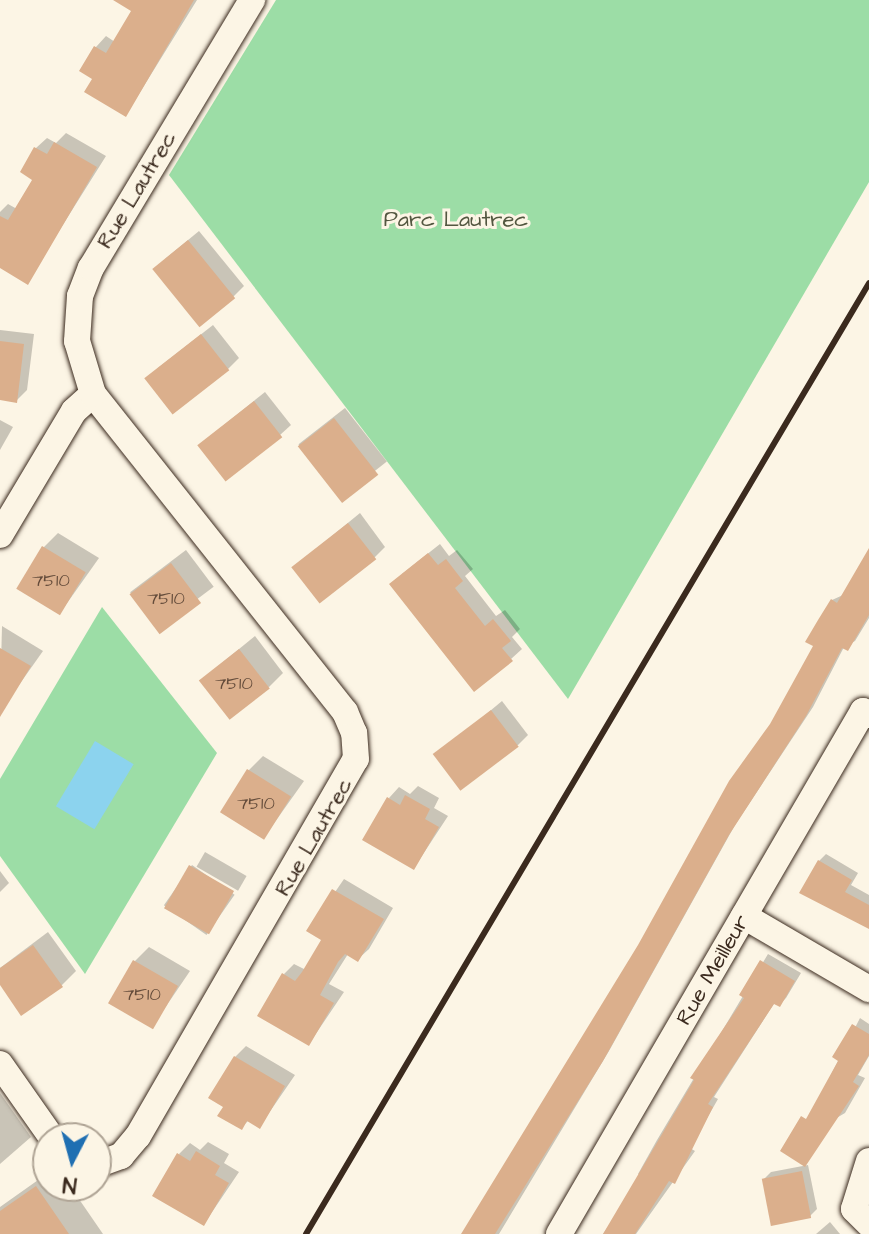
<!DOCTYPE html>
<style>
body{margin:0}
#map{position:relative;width:869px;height:1234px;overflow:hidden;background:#fcf5e5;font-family:"Architects Daughter",sans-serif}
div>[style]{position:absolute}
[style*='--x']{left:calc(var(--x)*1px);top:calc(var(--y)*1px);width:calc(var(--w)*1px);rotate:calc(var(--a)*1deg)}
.green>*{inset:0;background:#9cdda6}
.water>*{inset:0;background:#8cd3ee;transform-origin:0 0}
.shadow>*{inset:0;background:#0003;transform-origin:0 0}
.building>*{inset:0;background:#dbaf8c;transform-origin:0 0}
.roads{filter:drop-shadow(0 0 2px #3b2a1e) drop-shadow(0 0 2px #3b2a1e)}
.minor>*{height:26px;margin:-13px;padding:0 13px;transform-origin:13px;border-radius:13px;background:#fcf5e5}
.rail>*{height:6px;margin:-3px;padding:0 3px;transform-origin:3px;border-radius:3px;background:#3b2a1e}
span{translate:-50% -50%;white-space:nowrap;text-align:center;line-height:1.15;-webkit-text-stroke:6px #fcf5e5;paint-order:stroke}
.number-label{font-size:18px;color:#634b3a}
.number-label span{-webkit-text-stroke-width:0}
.street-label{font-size:22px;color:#3b2a1e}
.park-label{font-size:22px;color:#535740}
.north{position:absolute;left:32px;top:1122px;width:80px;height:80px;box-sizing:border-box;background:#fcf5e5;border:2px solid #afa495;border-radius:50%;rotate:186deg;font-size:22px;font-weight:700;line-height:32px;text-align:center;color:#3b2a1e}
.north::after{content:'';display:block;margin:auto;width:28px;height:36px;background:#1f6fb2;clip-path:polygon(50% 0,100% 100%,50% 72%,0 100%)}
</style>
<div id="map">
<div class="green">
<i style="clip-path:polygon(276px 0,869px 0,869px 182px,568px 699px,169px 175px)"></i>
<i style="clip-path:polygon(102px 607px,217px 753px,85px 974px,0 856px,0 779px)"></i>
</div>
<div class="water">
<i style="left:95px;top:741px;width:45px;height:76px;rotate:31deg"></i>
</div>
<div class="shadow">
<i style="clip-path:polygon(123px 0,197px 0,126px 115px,95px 78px,96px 47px,106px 36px,115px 42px,134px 10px)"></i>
<i style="clip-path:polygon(66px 133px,106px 156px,27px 282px,0 266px,0 212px,8px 204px,17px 209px,35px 179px,36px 148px,47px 138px,56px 143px)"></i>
<i style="clip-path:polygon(199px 231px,244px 286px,233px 297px,165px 259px)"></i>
<i style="clip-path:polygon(213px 325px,239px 358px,228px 369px,158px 368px)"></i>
<i style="clip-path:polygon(0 330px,34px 334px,27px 390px,17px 400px,0 398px)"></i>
<i style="clip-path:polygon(265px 392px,291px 425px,280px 435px,199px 445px)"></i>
<i style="left:345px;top:408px;width:68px;height:59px;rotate:52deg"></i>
<i style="clip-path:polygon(0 420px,13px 427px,0 450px)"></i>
<i style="clip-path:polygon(360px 513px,385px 547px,375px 557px,294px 567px)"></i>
<i style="clip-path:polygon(58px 533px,99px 558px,60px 613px,43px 548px)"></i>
<i style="clip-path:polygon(440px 544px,449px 556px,457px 550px,473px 569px,465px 576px,496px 616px,505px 610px,520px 629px,512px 637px,522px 649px,511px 659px,402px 574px)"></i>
<i style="left:186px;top:550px;width:46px;height:70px;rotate:53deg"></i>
<i style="clip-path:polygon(869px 551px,869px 618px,855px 641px,844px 647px,813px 707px,735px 825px,609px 1051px,499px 1234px,465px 1234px,771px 725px,816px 646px,832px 600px,843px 595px)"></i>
<i style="clip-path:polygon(2px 626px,43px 651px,4px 706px,0 704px)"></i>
<i style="clip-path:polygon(255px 636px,283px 673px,269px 687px,201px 680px)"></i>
<i style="clip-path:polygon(502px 701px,528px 735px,518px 745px,437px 755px)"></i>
<i style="clip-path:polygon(263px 756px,304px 781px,265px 836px,248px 771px)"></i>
<i style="clip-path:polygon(418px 786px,439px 798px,434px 808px,448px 816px,414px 868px,389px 798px,399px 787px,410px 794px)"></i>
<i style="left:205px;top:852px;width:48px;height:17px;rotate:30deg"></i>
<i style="clip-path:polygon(826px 854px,858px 873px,851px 885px,869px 895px,869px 927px,819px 861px)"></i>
<i style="left:192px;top:865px;width:52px;height:49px;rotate:35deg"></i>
<i style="clip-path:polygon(0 871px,9px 883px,0 892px)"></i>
<i style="clip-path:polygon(344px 879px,393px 908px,369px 949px,358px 959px,348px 954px,329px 984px,344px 992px,309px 1044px,284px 974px,294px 964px,306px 970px,324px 939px,309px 930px)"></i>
<i style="clip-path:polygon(48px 932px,76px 971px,61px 986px,0 981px,0 968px)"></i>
<i style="clip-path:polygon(149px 947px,190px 971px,152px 1027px,135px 961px)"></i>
<i style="clip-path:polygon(768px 954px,801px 973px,786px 998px,779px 1005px,775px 1002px,714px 1097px,718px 1099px,690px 1148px,695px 1151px,636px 1234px,603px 1234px,642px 1176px,638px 1174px,657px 1140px)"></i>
<i style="clip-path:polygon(860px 1018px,869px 1024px,869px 1056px,858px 1075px,865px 1078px,845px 1113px,782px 1150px,812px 1112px)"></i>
<i style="clip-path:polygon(246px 1046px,295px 1075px,260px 1126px,249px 1120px,241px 1128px,235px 1057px)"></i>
<i style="clip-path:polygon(0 1093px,31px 1137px,0 1164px)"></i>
<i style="clip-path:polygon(208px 1142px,229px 1154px,224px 1163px,239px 1172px,204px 1224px,179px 1154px,190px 1143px,200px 1150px)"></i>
<i style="clip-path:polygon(808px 1165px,817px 1209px,810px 1216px,764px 1179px,771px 1172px)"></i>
<i style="clip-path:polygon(48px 1173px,48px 1186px,70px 1186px,103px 1234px,0 1234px,0 1207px)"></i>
<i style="clip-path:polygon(830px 1222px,840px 1234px,816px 1234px)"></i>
</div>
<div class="building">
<i style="clip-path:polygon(113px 0,194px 0,126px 117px,84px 92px,92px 79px,79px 71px,94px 46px,106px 53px,131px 11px)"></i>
<i style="clip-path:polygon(54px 142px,97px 167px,28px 285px,0 268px,0 216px,8px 220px,32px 180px,20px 172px,34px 147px,47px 154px)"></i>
<i style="left:188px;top:240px;width:75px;height:46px;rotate:51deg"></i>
<i style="left:201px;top:334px;width:46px;height:72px;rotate:52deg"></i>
<i style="clip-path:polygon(0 341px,24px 344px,17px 403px,0 400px)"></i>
<i style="left:254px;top:401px;width:46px;height:72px;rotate:52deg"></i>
<i style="left:334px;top:418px;width:72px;height:46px;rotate:52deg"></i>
<i style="left:348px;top:523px;width:46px;height:72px;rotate:52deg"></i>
<i style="left:42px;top:546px;width:51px;height:50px;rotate:31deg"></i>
<i style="clip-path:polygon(869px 548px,869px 615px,848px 651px,842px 648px,806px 716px,729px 835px,603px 1061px,495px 1234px,461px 1234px,638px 945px,729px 781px,770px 724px,813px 646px,805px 642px,818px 620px,831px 599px,837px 603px)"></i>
<i style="clip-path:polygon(428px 553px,438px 565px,446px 559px,463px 581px,455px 588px,485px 626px,493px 619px,511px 641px,502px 648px,513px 661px,474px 692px,389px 584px)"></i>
<i style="left:171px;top:563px;width:50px;height:52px;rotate:53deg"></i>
<i style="clip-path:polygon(0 648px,31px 666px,0 717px)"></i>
<i style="left:239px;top:649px;width:50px;height:51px;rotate:52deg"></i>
<i style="left:491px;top:710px;width:46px;height:73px;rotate:53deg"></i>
<i style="left:247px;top:769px;width:52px;height:51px;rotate:32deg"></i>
<i style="clip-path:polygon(405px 795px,430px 809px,425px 819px,439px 827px,414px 870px,362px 840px,387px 797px,400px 805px)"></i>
<i style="clip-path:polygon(818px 860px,852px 880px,845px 892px,869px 905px,869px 929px,799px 893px)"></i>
<i style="left:189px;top:865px;width:52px;height:50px;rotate:30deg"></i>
<i style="clip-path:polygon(332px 889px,384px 919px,358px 962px,345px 954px,338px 962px,320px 995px,334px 1003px,309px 1046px,257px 1016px,282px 973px,295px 981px,302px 972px,321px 940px,306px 931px)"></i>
<i style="clip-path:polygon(33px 945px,63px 987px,21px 1016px,0 985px,0 968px)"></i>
<i style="left:133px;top:960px;width:52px;height:50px;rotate:30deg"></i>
<i style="clip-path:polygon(760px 960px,795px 981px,780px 1007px,774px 1004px,708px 1104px,713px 1107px,675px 1184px,669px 1181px,635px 1234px,603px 1234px,694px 1080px,690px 1078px,744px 998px,739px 995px)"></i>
<i style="clip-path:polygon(852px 1024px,869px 1034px,869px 1055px,853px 1082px,859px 1086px,805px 1167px,780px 1151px,801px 1116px,806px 1119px,838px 1061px,832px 1057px)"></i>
<i style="clip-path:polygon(234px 1056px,285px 1086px,260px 1129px,247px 1121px,242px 1130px,217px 1116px,223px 1107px,208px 1098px)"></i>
<i style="clip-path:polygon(196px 1151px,220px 1166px,215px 1175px,229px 1183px,204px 1226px,152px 1196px,177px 1153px,190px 1161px)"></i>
<i style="left:802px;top:1171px;width:48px;height:41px;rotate:79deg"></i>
<i style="clip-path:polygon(36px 1186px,69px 1234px,0 1234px,0 1211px)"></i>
</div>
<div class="roads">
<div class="minor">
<i style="--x:0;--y:535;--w:144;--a:-59.2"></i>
<i style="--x:74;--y:411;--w:25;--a:-42"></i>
<i style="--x:744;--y:916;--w:145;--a:30.3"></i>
<i style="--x:0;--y:1064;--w:90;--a:54.9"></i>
<i style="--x:869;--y:1161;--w:50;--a:107.4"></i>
<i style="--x:854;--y:1209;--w:21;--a:45"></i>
<i style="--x:96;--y:1165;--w:27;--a:-20"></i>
<i style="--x:121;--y:1156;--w:26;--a:-50"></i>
<i style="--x:138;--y:1136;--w:435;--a:-60"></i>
<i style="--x:356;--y:759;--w:26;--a:-94"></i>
<i style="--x:354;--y:733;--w:23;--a:-113"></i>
<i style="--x:345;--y:712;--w:406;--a:-128.4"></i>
<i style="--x:93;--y:394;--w:55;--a:-106.8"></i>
<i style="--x:77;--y:341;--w:45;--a:-86.2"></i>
<i style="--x:80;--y:296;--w:30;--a:-69"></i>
<i style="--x:91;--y:268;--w:313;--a:-59"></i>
<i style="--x:559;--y:1234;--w:605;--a:-59.83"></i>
<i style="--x:863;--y:711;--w:7;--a:34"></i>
</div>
</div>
<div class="rail">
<i style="--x:306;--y:1234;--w:1105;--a:-59.37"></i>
</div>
<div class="number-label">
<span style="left:51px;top:581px">7510</span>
<span style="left:166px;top:599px">7510</span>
<span style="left:234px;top:684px">7510</span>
<span style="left:256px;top:804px">7510</span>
<span style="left:142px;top:995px">7510</span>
</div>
<div class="street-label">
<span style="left:137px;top:190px;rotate:-59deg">Rue Lautrec</span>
<span style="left:314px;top:837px;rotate:-60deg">Rue Lautrec</span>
<span style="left:713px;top:970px;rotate:-60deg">Rue Meilleur</span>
</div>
<div class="park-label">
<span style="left:456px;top:220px">Parc Lautrec</span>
</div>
<div class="north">N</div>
</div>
